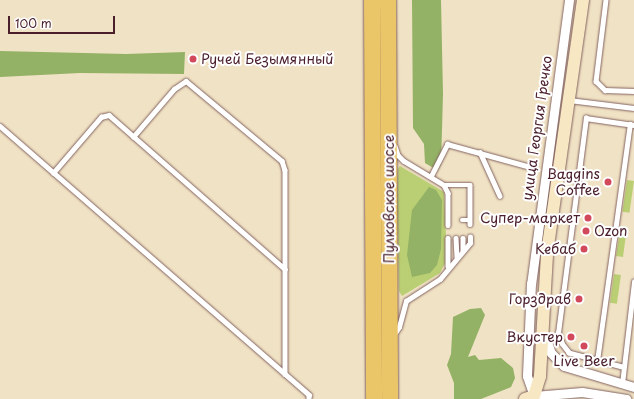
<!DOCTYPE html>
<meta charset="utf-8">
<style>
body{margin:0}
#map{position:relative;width:634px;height:399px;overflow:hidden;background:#f0e2c4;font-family:"Playpen Sans",sans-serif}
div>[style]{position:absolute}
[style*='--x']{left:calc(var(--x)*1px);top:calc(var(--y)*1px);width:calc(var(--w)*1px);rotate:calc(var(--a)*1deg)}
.green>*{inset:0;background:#bacf73;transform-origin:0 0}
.forest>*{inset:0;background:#93b265}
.roads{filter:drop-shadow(0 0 1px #846361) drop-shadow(0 0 1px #846361)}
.lane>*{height:4.5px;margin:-2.25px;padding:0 2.25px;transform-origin:2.25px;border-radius:2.25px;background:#fff}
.street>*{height:9px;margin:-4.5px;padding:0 4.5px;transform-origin:4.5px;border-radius:4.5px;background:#fff}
.secondary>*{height:12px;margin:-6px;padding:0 6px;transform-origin:6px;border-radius:6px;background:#f7e8c3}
.highway>*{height:16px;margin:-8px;padding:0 8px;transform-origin:8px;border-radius:8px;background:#eac669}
.dots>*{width:11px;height:11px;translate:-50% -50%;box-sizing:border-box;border:2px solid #fff;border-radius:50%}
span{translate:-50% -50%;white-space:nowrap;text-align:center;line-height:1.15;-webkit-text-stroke:4px #fff;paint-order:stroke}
.poi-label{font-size:14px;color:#4a1f2b}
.left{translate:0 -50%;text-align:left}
.right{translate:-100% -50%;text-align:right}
.street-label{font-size:14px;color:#4a1f2b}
.scale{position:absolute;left:8px;top:16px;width:107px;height:18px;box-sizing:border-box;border:2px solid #4a1f2b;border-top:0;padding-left:5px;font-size:12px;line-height:14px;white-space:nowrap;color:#4a1f2b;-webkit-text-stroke:3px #fff;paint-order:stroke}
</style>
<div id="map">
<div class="green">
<i style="clip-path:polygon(400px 166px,444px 192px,447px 259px,440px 273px,402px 296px,399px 291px,397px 207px,398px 169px)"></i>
<i style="left:627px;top:180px;width:7px;height:32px;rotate:8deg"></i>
<i style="clip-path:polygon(621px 226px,627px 227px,623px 257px,616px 256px)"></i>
<i style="left:614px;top:274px;width:7px;height:29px;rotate:8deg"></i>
</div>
<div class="forest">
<i style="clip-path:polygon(412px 0,441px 0,443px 94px,441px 165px,437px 170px,425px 163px,424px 144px,413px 128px)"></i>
<i style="clip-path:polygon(0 51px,126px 54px,185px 52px,184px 74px,80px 73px,0 77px)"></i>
<i style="clip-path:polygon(429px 187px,436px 190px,442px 200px,441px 249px,437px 265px,430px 273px,412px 277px,407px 255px,412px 210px)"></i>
<i style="clip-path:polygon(481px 308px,485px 315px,468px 357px,475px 355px,479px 360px,501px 358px,513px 368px,515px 378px,511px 387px,481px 399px,454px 399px,454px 383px,447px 365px,451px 354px,453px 317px,470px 309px)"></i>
</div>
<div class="roads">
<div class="lane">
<i style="--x:606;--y:0;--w:82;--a:97"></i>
<i style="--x:596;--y:81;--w:13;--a:45"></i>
<i style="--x:605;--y:90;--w:29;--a:2"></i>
<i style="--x:569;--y:100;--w:65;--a:7"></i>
<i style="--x:0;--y:126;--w:410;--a:41"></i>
<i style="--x:309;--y:395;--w:4;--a:90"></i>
<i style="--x:133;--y:137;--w:63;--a:-49.5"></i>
<i style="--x:174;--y:89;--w:14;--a:-34"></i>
<i style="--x:186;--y:81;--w:125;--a:39.8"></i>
<i style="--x:282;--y:161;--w:9;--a:72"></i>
<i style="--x:285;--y:170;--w:204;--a:90"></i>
<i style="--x:395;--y:146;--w:9;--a:72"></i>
<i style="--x:398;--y:155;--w:8;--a:45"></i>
<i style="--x:404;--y:161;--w:47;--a:31"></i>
<i style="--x:444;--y:185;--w:9;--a:63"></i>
<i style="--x:448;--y:193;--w:32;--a:90"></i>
<i style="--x:480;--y:152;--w:48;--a:65.6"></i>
<i style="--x:53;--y:173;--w:74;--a:-49.4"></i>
<i style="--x:101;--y:117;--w:8;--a:-14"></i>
<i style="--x:109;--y:115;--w:234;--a:41.2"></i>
<i style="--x:431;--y:176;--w:36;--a:-63"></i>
<i style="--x:447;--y:144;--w:90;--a:15.4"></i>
<i style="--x:444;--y:185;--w:26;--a:0"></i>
<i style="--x:470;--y:185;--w:39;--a:90"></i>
<i style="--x:462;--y:220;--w:8;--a:0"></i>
<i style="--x:448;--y:238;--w:28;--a:90"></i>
<i style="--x:456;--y:238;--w:19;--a:87"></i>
<i style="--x:463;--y:238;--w:12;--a:90"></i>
<i style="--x:395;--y:333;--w:7;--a:-56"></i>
<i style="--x:399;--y:327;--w:27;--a:-75"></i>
<i style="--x:406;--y:301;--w:40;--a:-32.9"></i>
<i style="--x:440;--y:279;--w:47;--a:-50.2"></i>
<i style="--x:470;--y:243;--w:6;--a:-90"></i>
<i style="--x:597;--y:361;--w:239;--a:-82.1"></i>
<i style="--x:622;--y:367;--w:55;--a:-165.2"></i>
<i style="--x:569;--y:353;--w:11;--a:-128"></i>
<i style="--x:562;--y:344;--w:12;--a:-110"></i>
<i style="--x:558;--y:333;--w:217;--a:-82.6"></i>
<i style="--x:586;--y:118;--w:49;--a:8.3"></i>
<i style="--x:622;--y:384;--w:103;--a:-83.3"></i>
</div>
<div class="street">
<i style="--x:569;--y:0;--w:286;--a:97.6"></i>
<i style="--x:531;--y:283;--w:93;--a:92.5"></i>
<i style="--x:527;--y:376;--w:21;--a:71"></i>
<i style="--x:534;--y:396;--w:48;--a:-4.8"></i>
<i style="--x:582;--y:392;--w:45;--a:9"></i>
<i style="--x:544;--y:334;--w:20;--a:70"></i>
<i style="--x:551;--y:353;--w:18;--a:45"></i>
<i style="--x:564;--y:366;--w:73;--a:16.7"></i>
</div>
<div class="secondary">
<i style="--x:525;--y:399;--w:9;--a:-18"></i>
<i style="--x:534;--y:396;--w:21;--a:-73"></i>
<i style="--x:540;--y:376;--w:123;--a:-86.7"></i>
<i style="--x:547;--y:253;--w:256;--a:-81.9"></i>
</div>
<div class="highway">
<i style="--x:372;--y:0;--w:399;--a:89.7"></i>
<i style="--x:388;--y:0;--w:399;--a:89.7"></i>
</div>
</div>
<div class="dots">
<i style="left:193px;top:59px;background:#d1495b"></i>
<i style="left:608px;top:182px;background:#d1495b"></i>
<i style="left:588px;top:218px;background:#d1495b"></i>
<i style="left:586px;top:231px;background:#d1495b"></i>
<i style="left:584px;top:249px;background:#d1495b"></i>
<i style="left:579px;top:299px;background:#d1495b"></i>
<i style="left:571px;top:337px;background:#d1495b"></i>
<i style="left:584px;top:346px;background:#d1495b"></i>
</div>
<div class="poi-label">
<span class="left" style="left:201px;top:59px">Ручей Безымянный</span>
<span class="right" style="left:600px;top:182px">Baggins<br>Coffee</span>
<span class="right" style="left:580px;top:218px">Супер-маркет</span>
<span class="left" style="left:594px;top:231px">Ozon</span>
<span class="right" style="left:576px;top:249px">Кебаб</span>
<span class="right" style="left:571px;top:299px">Горздрав</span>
<span class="right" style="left:563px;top:337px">Вкустер</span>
<span style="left:584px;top:361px">Live Beer</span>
</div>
<div class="street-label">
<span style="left:537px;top:128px;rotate:-82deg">улица Георгия Гречко</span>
<span style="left:389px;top:199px;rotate:-90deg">Пулковское шоссе</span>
</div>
<div class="scale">100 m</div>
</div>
